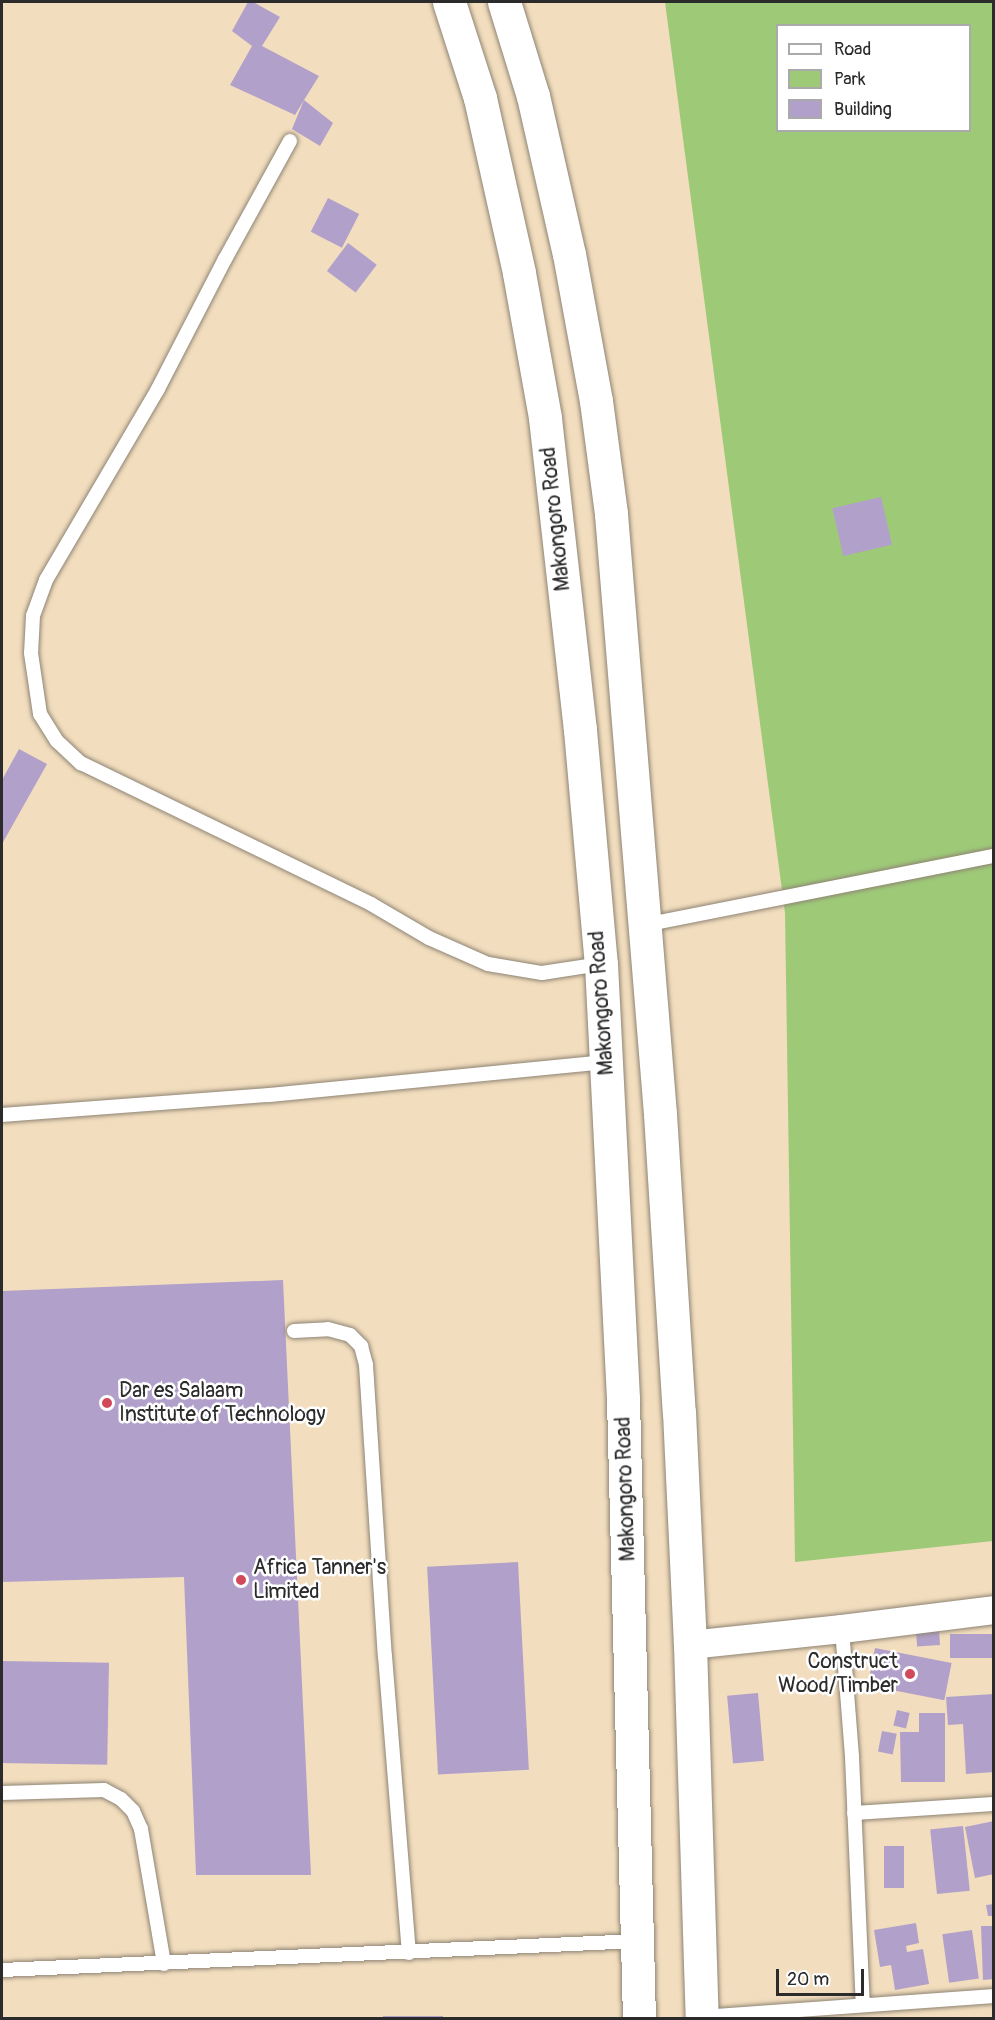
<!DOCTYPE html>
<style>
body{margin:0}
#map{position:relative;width:995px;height:2020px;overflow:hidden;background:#f2ddbe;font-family:Pangolin,sans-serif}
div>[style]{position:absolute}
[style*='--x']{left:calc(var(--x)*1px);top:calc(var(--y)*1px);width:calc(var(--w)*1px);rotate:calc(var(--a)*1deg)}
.green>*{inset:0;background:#9eca78}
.building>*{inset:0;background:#b1a0ca;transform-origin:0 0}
.roads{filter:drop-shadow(0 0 2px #8e8474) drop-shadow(0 0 2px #8e8474)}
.service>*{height:14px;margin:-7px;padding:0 7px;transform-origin:7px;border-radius:7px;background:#fff}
.minor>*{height:28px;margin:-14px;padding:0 14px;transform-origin:14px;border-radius:14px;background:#fff}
.primary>*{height:33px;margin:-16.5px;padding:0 16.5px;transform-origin:16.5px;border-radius:16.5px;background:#fff}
.dots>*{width:16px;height:16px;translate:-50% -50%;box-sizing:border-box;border:3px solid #fff;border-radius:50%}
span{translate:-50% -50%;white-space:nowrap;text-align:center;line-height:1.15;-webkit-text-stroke:5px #fff;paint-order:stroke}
.street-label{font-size:21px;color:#2b2b2b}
.poi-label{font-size:21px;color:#2b2b2b}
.left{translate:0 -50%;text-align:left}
.right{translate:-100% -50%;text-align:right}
.frame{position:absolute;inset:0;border:3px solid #2b2b2b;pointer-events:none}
.legend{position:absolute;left:776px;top:24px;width:195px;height:108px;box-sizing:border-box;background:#fff;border:2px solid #aaa;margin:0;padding:8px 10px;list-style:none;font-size:18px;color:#2b2b2b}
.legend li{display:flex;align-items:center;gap:12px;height:30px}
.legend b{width:30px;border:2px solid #aaa}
.scale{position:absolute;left:776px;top:1969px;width:88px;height:27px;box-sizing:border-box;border:3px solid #2b2b2b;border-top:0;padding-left:8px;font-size:18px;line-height:21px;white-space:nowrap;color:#2b2b2b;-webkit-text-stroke:4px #fff;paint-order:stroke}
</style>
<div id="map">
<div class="green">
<i style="clip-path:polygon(evenodd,665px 2px,993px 2px,993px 1541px,795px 1562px,785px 913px,665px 2px,778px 26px,970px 26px,970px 130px,778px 130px,778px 26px)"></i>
</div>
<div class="building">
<i style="clip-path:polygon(248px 2px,253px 2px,280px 17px,262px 46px,319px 76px,304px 100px,333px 123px,320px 146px,292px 129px,304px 100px,295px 115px,230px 85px,252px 46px,232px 31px)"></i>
<i style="left:328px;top:198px;width:35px;height:38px;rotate:27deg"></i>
<i style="left:348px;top:243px;width:36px;height:35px;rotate:37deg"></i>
<i style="left:881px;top:497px;width:49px;height:50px;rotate:77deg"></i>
<i style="clip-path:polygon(19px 749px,47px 764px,2px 844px,2px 780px)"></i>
<i style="clip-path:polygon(283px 1280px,311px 1875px,196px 1875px,184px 1577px,2px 1582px,2px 1291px)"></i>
<i style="left:518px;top:1562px;width:208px;height:91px;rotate:87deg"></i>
<i style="left:939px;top:1630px;width:15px;height:23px;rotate:86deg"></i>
<i style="left:994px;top:1634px;width:24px;height:44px;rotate:90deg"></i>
<i style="left:875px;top:1648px;width:78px;height:38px;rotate:11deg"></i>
<i style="left:2px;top:1661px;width:107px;height:102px;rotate:1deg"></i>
<i style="left:758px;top:1693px;width:68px;height:31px;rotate:85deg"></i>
<i style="clip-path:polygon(994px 1694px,994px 1772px,966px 1774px,963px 1724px,948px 1725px,946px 1697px)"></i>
<i style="left:897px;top:1710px;width:13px;height:16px;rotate:13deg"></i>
<i style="clip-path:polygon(919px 1713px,945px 1713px,945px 1782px,901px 1782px,900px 1732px,919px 1732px)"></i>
<i style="left:882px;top:1731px;width:15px;height:21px;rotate:11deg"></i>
<i style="clip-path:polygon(994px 1821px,994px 1874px,975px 1878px,965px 1827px)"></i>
<i style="left:963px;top:1826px;width:65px;height:33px;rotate:84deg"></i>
<i style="left:884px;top:1846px;width:20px;height:42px"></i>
<i style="clip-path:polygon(994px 1904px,994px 1916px,988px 1916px,986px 1905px)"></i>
<i style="clip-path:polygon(916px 1923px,919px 1943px,906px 1946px,907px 1952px,923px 1949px,929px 1984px,895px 1990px,891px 1965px,880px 1967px,874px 1930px)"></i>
<i style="clip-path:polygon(981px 1926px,994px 1926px,994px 1979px,983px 1980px)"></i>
<i style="left:972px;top:1930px;width:49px;height:30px;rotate:82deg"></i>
<i style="left:383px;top:2016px;width:60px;height:2px"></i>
</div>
<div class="roads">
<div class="service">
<i style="--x:290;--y:141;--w:135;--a:118.8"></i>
<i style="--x:225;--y:259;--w:146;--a:117.3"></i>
<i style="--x:158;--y:389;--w:221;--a:120.4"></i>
<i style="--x:46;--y:580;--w:38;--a:110"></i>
<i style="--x:33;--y:616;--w:37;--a:93"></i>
<i style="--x:31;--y:653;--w:62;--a:81.6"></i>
<i style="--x:40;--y:714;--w:32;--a:58"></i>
<i style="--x:57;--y:741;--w:33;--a:43"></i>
<i style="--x:81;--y:763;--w:322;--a:25.9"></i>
<i style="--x:371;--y:904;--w:67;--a:30.4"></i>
<i style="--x:429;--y:938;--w:64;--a:23.8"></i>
<i style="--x:488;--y:964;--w:55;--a:9.5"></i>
<i style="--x:542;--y:973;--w:60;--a:-8.7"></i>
<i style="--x:644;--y:925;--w:357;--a:-11.2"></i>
<i style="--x:2;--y:1115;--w:268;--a:-4.3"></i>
<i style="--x:269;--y:1095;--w:339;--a:-5.6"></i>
<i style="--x:294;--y:1331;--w:34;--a:-3"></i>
<i style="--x:328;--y:1329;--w:23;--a:15"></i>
<i style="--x:350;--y:1335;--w:16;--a:45"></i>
<i style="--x:361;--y:1346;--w:20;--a:75"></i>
<i style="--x:366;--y:1365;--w:292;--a:86.3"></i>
<i style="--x:385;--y:1656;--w:298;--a:85.4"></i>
<i style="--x:842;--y:1629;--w:128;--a:85.5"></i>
<i style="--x:852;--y:1757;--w:248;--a:87.5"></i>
<i style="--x:2;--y:1793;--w:102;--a:-1.7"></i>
<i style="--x:104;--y:1790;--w:19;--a:28"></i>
<i style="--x:121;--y:1799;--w:17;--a:45"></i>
<i style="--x:133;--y:1811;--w:20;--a:66"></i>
<i style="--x:141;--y:1829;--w:137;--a:80.3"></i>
<i style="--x:854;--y:1813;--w:140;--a:-3.7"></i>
<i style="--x:2;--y:1970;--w:636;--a:-2.61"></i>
<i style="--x:702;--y:2017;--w:293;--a:-4.1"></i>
</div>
<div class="minor">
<i style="--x:690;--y:1645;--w:153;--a:-6"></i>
<i style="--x:842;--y:1629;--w:153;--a:-7.1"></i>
</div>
<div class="primary">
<i style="--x:449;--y:2;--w:101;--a:72.1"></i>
<i style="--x:480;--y:98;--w:179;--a:77.4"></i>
<i style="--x:519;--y:273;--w:147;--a:79.8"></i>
<i style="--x:545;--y:418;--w:314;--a:83.6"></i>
<i style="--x:580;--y:730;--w:235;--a:84.9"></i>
<i style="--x:601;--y:964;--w:437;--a:87.1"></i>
<i style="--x:623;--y:1400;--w:618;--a:88.52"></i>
<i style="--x:504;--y:2;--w:98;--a:72.9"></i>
<i style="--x:533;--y:96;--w:162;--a:77.2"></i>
<i style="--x:569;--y:254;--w:149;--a:79.6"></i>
<i style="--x:596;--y:401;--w:114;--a:82.4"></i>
<i style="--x:611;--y:514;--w:602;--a:85.33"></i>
<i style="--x:660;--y:1114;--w:299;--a:86.4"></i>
<i style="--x:679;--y:1412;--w:233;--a:87.3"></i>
<i style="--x:690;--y:1645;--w:373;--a:88.2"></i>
</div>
</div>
<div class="dots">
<i style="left:107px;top:1403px;background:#d1495b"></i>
<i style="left:241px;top:1580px;background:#d1495b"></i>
<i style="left:910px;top:1674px;background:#d1495b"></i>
</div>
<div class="street-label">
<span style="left:556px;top:519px;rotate:-96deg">Makongoro Road</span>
<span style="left:602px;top:1003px;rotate:-94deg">Makongoro Road</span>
<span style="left:626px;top:1489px;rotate:-92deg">Makongoro Road</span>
</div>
<div class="poi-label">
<span class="left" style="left:119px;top:1403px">Dar es Salaam<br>Institute of Technology</span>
<span class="left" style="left:253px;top:1580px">Africa Tanner's<br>Limited</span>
<span class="right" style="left:898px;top:1674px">Construct<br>Wood/Timber</span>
</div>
<div class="frame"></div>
<ul class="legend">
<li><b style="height:8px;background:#fff"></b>Road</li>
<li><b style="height:16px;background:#9eca78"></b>Park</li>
<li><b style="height:16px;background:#b1a0ca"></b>Building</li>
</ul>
<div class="scale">20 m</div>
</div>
